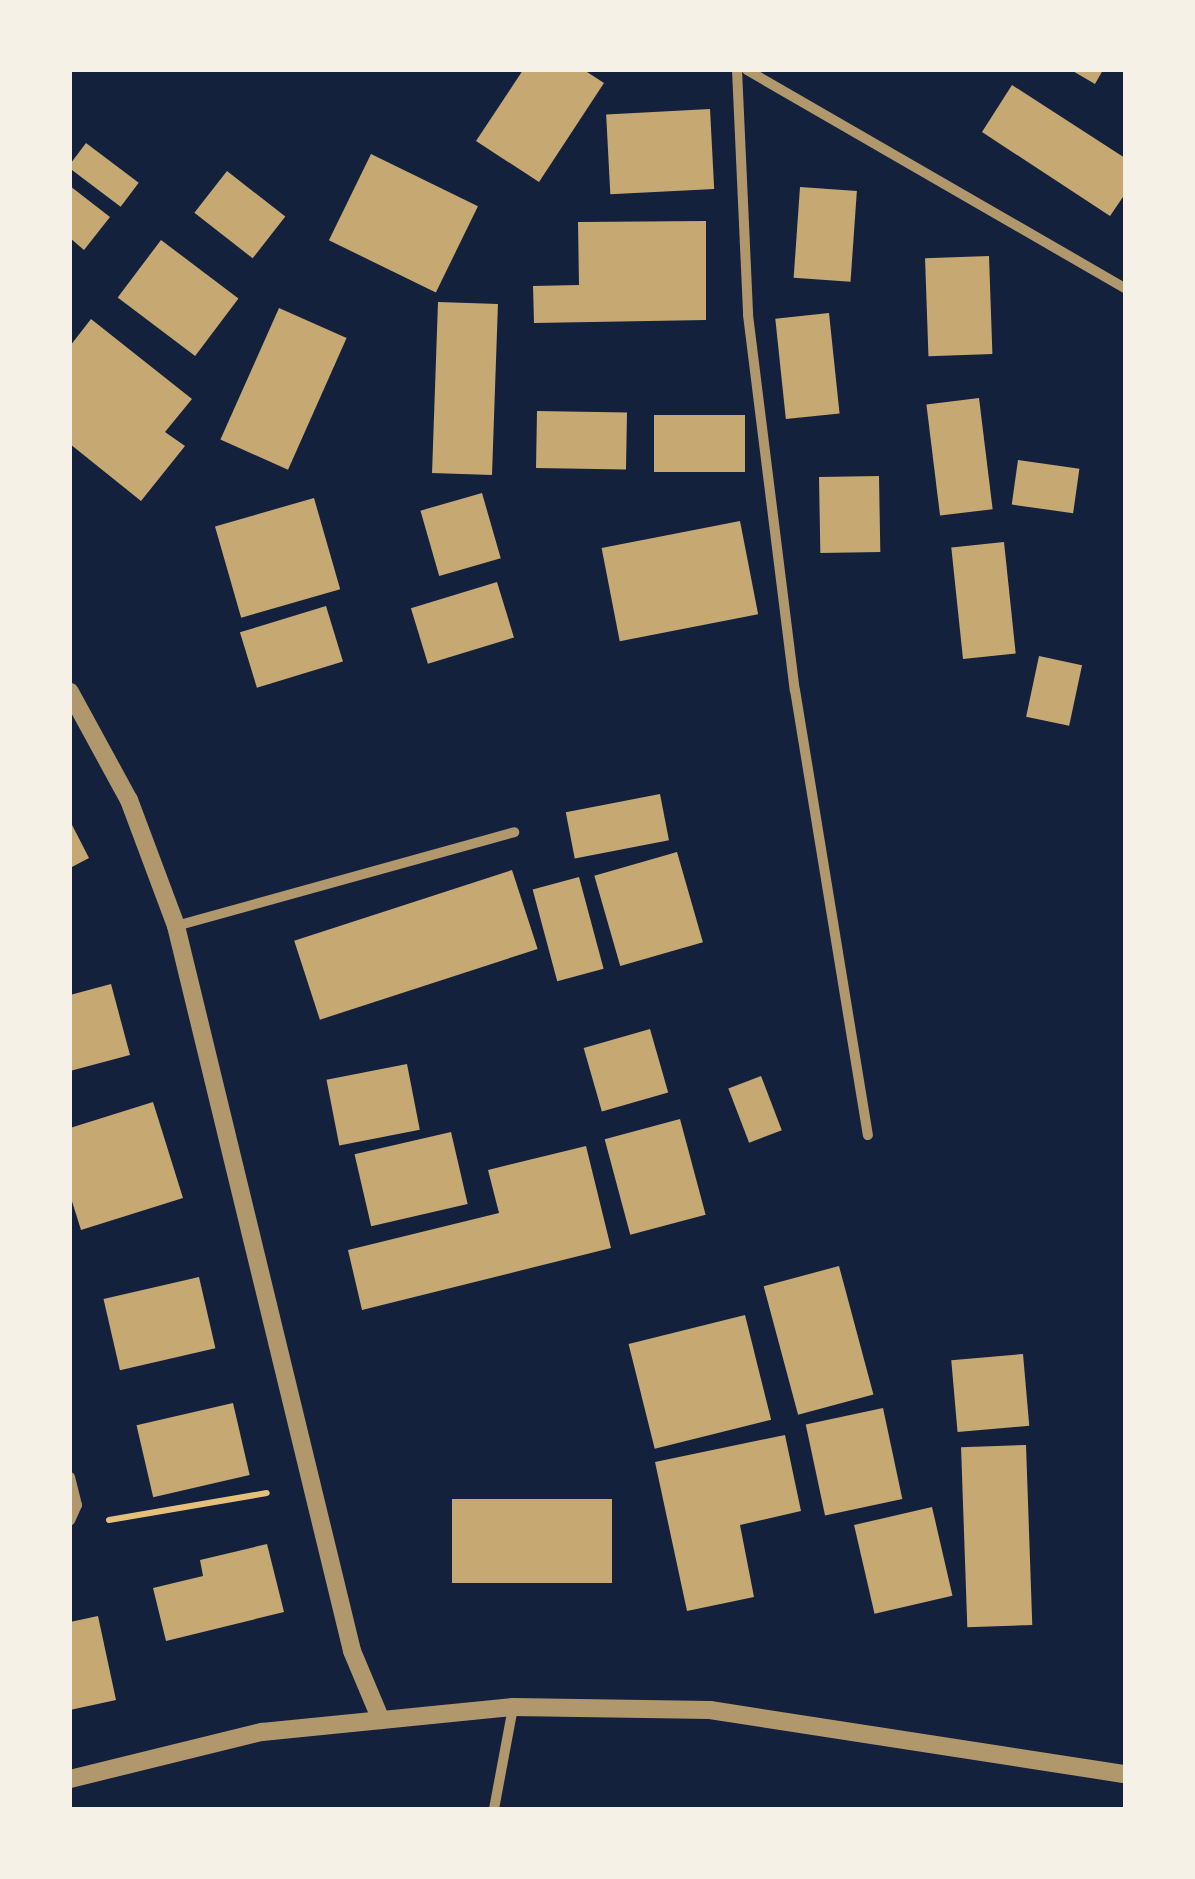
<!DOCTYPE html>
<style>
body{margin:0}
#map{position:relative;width:1195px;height:1879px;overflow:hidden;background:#14213d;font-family:Karla,sans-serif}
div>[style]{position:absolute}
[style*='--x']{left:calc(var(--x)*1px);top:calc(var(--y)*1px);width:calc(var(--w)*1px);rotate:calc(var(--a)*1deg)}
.building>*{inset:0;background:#c6a872;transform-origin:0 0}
.path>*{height:6px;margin:-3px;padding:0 3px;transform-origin:3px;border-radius:3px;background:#e5c07b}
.minor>*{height:10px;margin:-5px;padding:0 5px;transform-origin:5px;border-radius:5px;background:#b1986c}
.tertiary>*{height:18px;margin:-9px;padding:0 9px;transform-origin:9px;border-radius:9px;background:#b1986c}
span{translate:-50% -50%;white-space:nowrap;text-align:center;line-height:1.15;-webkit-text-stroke:10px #f6f1e7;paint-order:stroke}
.frame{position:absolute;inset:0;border:72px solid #f6f1e7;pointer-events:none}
</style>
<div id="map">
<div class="building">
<i style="clip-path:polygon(523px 70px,584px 70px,604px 83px,539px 182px,476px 141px)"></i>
<i style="clip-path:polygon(1071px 70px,1103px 70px,1095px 84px)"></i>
<i style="clip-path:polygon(1012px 85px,1125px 158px,1125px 194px,1110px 216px,982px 132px)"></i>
<i style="left:710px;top:109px;width:80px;height:104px;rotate:87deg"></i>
<i style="left:86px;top:143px;width:66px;height:30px;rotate:37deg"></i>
<i style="left:371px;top:154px;width:119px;height:96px;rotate:26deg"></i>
<i style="left:227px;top:171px;width:74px;height:53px;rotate:38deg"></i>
<i style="clip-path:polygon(70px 186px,110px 217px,84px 250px,70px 238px)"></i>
<i style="left:800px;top:187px;width:57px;height:91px;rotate:4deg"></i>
<i style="clip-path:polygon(706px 221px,706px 320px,534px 323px,533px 286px,579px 285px,578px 222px)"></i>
<i style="left:161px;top:240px;width:97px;height:72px;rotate:37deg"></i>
<i style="left:989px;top:256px;width:98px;height:64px;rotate:88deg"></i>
<i style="left:438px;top:302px;width:60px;height:171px;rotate:2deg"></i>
<i style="left:279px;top:308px;width:74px;height:144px;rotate:24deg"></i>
<i style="left:829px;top:313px;width:101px;height:54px;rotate:84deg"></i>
<i style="clip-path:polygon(91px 319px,192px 399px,165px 432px,185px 446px,141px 501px,70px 444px,70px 346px)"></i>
<i style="left:979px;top:398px;width:112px;height:53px;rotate:83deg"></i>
<i style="left:537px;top:411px;width:90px;height:57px;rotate:1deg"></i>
<i style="left:654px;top:415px;width:91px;height:57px"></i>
<i style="left:1018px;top:460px;width:62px;height:45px;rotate:8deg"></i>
<i style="left:879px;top:476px;width:76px;height:60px;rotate:89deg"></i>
<i style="left:482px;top:493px;width:68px;height:64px;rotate:74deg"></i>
<i style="left:314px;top:498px;width:95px;height:103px;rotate:74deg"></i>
<i style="left:740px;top:521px;width:95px;height:141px;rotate:79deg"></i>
<i style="left:1004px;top:542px;width:112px;height:53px;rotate:84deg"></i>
<i style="left:497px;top:582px;width:58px;height:90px;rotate:73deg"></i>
<i style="left:326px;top:606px;width:58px;height:90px;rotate:73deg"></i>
<i style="left:1039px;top:656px;width:44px;height:62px;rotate:12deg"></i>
<i style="left:660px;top:794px;width:47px;height:96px;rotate:79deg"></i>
<i style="clip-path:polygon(70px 821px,89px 858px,70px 868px)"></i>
<i style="left:677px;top:852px;width:94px;height:86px;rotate:74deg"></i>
<i style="left:512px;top:870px;width:83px;height:229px;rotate:72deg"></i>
<i style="left:579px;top:877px;width:95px;height:48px;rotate:75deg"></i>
<i style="clip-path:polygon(111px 984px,130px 1055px,70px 1071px,70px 995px)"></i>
<i style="left:650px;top:1029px;width:66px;height:69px;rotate:74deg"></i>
<i style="left:407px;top:1064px;width:67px;height:82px;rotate:79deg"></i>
<i style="left:761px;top:1076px;width:58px;height:35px;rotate:69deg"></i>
<i style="clip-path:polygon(153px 1102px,183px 1198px,81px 1230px,70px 1195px,70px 1128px)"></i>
<i style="left:680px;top:1119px;width:99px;height:78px;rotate:75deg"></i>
<i style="left:451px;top:1132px;width:74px;height:99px;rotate:77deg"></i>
<i style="clip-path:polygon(586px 1146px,611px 1248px,362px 1310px,348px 1250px,499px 1213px,488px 1170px)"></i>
<i style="left:839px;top:1266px;width:133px;height:78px;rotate:75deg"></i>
<i style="left:199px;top:1277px;width:73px;height:98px;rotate:77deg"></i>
<i style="left:745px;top:1315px;width:108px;height:120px;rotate:76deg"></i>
<i style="left:1023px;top:1354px;width:72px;height:72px;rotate:85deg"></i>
<i style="left:233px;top:1403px;width:74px;height:99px;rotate:77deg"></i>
<i style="left:883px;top:1408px;width:93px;height:79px;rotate:78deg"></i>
<i style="clip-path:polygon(785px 1435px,801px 1511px,740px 1525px,754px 1597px,687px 1611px,655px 1462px)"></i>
<i style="left:1026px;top:1445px;width:180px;height:65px;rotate:88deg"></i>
<i style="left:452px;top:1499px;width:160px;height:84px"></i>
<i style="left:932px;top:1507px;width:91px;height:80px;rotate:77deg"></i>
<i style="clip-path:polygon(267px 1544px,284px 1612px,166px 1641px,153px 1588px,203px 1576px,200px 1560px)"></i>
<i style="clip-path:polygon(98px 1616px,116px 1700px,70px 1710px,70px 1622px)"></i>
</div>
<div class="path">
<i style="--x:109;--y:1520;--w:160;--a:-9.7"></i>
</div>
<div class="minor">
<i style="--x:737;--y:70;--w:245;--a:87.4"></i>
<i style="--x:748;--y:315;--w:378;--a:82.9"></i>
<i style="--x:795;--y:690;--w:451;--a:80.7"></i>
<i style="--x:747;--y:70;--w:436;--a:30"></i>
<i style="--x:176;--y:926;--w:351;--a:-15.5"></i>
<i style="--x:70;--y:1477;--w:29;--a:76"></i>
<i style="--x:77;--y:1505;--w:17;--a:114"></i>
<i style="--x:494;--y:1809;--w:104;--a:-79.4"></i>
</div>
<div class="tertiary">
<i style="--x:70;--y:692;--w:123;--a:61.4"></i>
<i style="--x:129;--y:800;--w:134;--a:69.5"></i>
<i style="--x:176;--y:926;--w:746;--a:76.35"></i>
<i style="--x:352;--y:1651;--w:75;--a:67.2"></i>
<i style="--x:70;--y:1779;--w:198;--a:-13.8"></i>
<i style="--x:262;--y:1732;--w:252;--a:-5.7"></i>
<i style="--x:513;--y:1707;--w:197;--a:0.9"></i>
<i style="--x:710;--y:1710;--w:420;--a:8.8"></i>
</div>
<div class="frame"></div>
</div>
